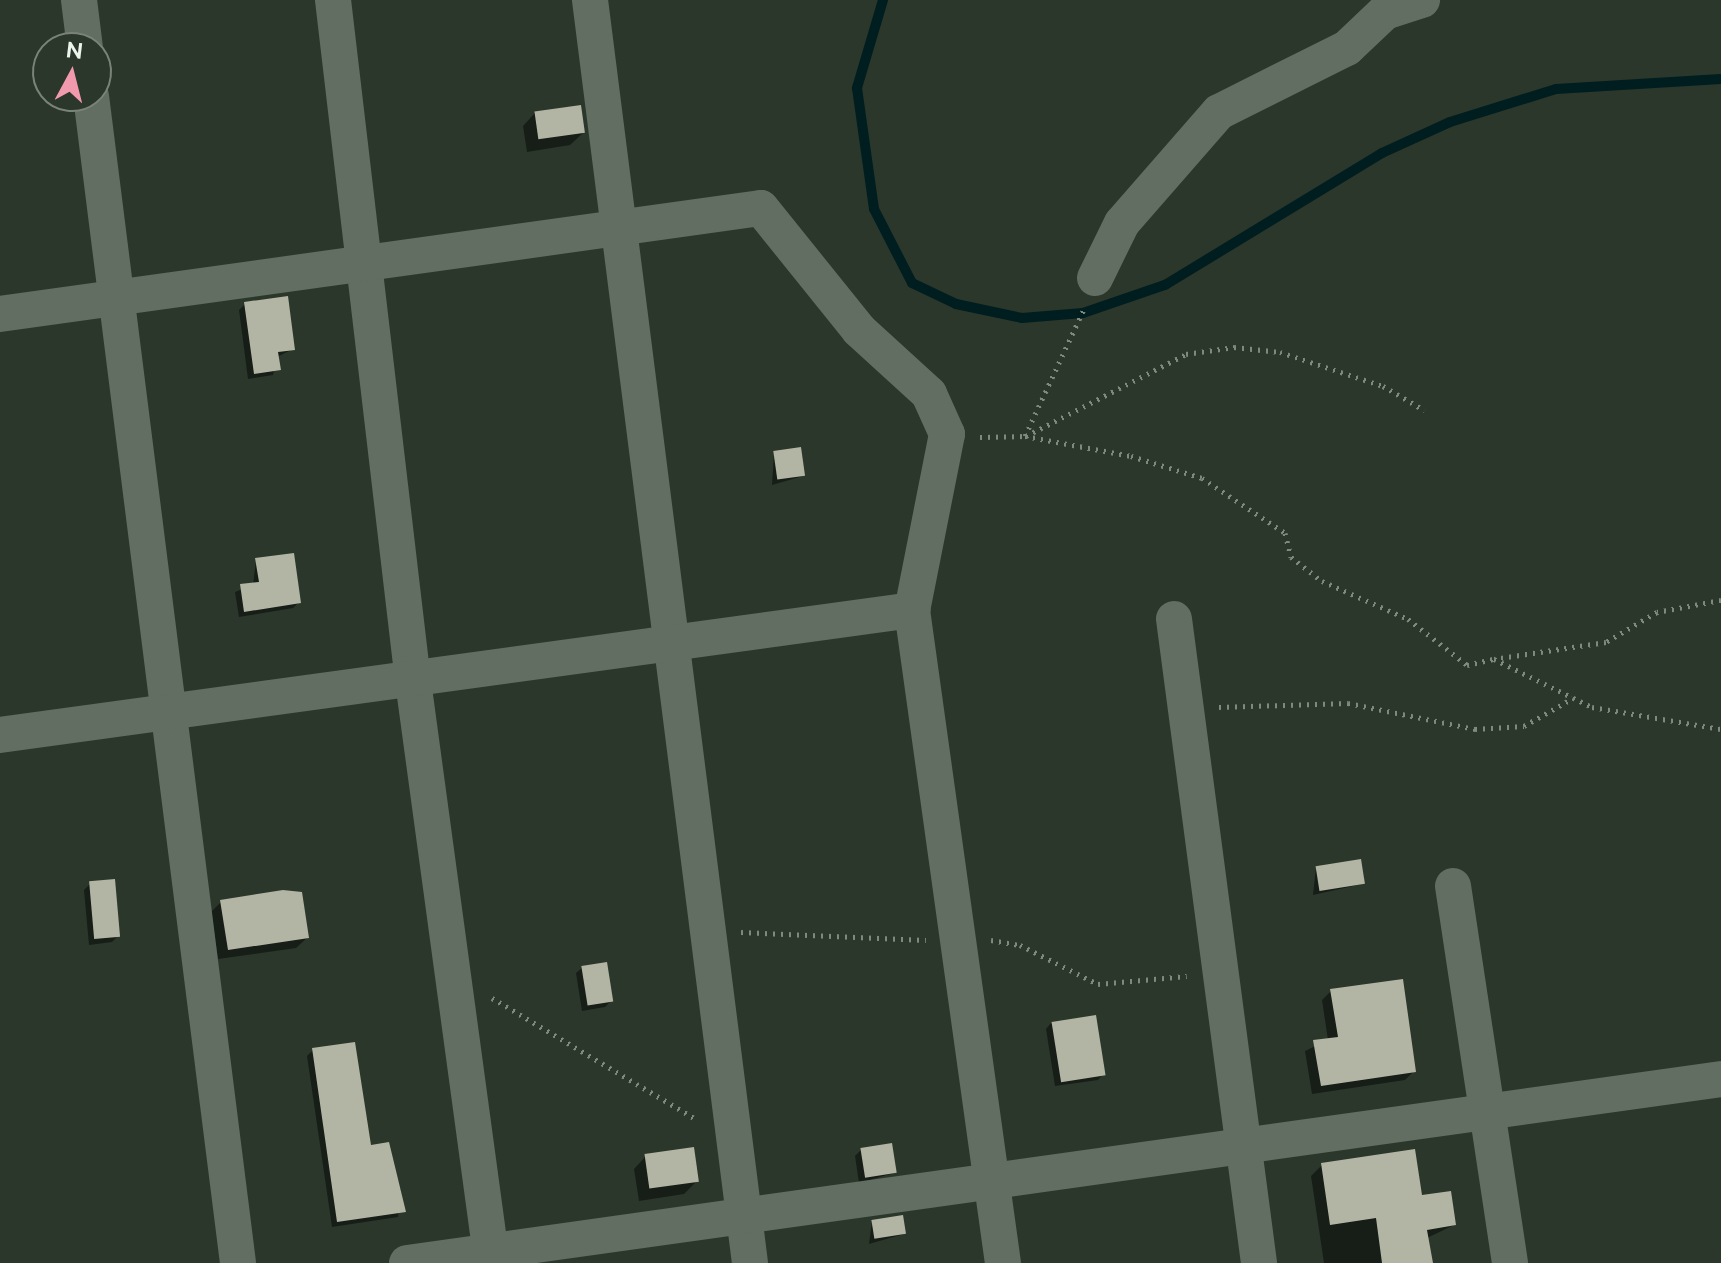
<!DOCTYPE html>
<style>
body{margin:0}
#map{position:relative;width:1721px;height:1263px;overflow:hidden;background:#2c372b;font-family:Raleway,sans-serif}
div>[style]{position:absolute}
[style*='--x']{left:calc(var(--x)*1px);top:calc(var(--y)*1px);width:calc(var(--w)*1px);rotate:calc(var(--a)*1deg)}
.shadow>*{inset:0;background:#0007}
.stream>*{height:10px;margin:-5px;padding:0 5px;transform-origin:5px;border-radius:5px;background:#001e1f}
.building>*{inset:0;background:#b2b5a3;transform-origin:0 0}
.path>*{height:5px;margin-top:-2.5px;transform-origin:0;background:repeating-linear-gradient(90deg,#80897f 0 2px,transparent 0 8px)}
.street>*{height:36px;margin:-18px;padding:0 18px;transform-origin:18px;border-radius:18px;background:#626e61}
span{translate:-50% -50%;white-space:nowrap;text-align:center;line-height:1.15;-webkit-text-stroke:8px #2c372b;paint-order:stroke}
.north{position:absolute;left:32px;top:32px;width:80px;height:80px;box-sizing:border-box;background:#2c372b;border:2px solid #798378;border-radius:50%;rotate:7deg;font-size:22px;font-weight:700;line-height:32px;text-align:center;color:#edf4ec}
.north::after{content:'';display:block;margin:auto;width:28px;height:36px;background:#f29aad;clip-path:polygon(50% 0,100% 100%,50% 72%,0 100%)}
</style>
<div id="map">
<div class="shadow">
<i style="clip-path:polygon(535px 113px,583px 133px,570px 145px,527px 152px,523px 126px)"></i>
<i style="clip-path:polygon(245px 304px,293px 349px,277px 357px,273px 375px,248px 379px,239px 310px)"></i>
<i style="clip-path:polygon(774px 453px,803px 476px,772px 485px)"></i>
<i style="clip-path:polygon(256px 560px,299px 602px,293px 608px,239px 617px,235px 592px,253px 585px)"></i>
<i style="clip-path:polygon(1316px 867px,1362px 884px,1313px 895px)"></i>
<i style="clip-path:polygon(90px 884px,118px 936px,112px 942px,89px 945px,84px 890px)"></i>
<i style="clip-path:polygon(221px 902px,307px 938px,296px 948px,218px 959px,211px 912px)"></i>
<i style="clip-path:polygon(582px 968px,611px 1001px,605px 1007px,582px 1011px,576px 973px)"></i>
<i style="clip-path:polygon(1331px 991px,1414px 1071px,1405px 1080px,1312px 1094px,1305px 1051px,1328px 1040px,1322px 1000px)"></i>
<i style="clip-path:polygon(1051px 1023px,1103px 1074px,1098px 1080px,1055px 1086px,1046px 1029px)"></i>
<i style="clip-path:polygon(313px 1050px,394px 1190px,401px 1189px,398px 1217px,332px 1227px,307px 1056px)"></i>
<i style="clip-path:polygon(861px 1150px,894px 1173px,859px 1183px,855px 1156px)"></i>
<i style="clip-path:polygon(646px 1156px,697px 1181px,684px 1194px,639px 1201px,634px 1169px)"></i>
<i style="clip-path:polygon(1322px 1165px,1421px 1197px,1454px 1225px,1427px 1238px,1431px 1263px,1324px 1263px,1311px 1176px)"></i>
<i style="clip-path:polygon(872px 1221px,904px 1234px,869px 1244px)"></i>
</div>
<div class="stream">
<i style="--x:883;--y:0;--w:92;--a:106.5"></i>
<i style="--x:857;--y:88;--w:122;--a:82"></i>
<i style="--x:874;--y:209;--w:83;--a:62.8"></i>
<i style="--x:912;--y:283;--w:49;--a:25.5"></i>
<i style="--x:956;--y:304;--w:67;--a:12"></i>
<i style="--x:1022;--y:318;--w:61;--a:-4.7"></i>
<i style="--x:1083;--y:313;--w:87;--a:-18.9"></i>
<i style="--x:1165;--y:285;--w:254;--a:-31.3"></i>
<i style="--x:1382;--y:153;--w:75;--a:-24.5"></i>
<i style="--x:1450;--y:122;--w:111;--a:-17.3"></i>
<i style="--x:1556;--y:89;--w:165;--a:-3.5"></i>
</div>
<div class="building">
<i style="left:581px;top:105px;width:28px;height:47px;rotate:82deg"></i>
<i style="clip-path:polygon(288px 296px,295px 350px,278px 352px,281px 370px,254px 374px,244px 302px)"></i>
<i style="left:801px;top:447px;width:29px;height:28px;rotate:82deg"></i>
<i style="clip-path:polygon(294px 553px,301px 603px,244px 612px,240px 584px,259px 582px,255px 558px)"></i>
<i style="left:1361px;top:859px;width:25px;height:46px;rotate:81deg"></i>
<i style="left:115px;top:879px;width:58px;height:26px;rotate:85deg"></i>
<i style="clip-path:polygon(283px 890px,302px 892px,309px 938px,228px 950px,220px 900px)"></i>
<i style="left:607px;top:962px;width:40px;height:26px;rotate:81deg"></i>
<i style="clip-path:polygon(1403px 979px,1416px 1072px,1321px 1086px,1313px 1040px,1338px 1037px,1330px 989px)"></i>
<i style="left:1096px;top:1015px;width:61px;height:45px;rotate:81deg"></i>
<i style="clip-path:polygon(355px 1042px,371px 1145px,389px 1142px,406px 1212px,337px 1222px,312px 1048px)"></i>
<i style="left:892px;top:1143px;width:30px;height:32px;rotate:81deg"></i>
<i style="left:694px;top:1147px;width:35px;height:50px;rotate:82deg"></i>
<i style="clip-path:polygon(1415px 1149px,1422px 1195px,1451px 1191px,1456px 1225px,1427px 1230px,1433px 1263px,1382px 1263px,1376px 1218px,1330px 1225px,1321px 1163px)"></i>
<i style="left:903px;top:1215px;width:19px;height:32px;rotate:81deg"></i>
</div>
<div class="path">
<i style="--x:1025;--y:436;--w:108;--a:10.7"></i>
<i style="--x:1131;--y:456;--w:74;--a:17.2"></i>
<i style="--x:1202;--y:478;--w:100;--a:33.5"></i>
<i style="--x:1285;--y:533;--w:25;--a:76"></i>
<i style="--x:1291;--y:557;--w:39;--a:38"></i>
<i style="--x:1322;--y:581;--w:94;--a:23.8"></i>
<i style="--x:1408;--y:619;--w:75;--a:37.9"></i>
<i style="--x:1467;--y:665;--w:28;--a:-13"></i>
<i style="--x:1026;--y:436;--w:180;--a:-27.1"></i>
<i style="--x:1186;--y:354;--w:49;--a:-8.3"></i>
<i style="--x:1234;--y:347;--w:46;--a:6.2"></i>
<i style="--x:1280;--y:352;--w:108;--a:18.3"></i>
<i style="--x:1383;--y:386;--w:48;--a:30.3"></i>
<i style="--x:980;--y:437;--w:45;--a:-1.3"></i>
<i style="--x:1025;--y:436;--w:140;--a:-65.1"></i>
<i style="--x:1721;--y:600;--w:65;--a:169.4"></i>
<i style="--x:1657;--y:612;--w:59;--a:149.5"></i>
<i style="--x:1606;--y:642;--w:113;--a:171.4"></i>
<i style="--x:1494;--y:659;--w:109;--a:26.1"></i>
<i style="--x:1592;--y:707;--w:131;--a:9.7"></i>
<i style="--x:1219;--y:707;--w:129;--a:-1.8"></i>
<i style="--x:1348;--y:703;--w:130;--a:11.6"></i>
<i style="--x:1475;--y:729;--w:49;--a:-3.5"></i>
<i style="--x:1524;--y:726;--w:56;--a:-29.7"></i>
<i style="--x:741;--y:932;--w:185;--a:2.5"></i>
<i style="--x:991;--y:940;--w:29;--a:10"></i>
<i style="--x:1020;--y:945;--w:87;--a:26.6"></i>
<i style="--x:1098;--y:984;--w:89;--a:-5.1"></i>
<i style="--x:492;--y:998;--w:237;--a:30.7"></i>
</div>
<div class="street">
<i style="--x:79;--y:0;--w:48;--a:82.9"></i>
<i style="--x:333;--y:0;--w:686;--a:83.3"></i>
<i style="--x:413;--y:681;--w:587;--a:82.27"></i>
<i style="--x:590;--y:0;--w:1273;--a:82.78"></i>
<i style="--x:91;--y:96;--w:1176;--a:82.82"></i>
<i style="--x:1095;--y:278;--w:61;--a:-63.9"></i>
<i style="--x:1122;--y:223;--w:147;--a:-48.9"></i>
<i style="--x:1219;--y:112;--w:143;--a:-26.6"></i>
<i style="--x:1347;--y:48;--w:52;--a:-43.5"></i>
<i style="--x:1385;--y:12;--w:39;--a:-18"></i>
<i style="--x:0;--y:314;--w:768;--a:-7.93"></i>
<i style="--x:761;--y:208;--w:156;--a:51.2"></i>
<i style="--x:859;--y:330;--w:95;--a:42.4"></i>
<i style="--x:929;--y:394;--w:44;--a:65.8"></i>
<i style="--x:947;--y:434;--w:179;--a:101.2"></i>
<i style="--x:912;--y:610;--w:659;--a:82.07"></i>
<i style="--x:1174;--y:619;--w:650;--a:82.48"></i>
<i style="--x:0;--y:735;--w:921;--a:-7.8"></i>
<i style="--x:1453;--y:886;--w:381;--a:81.4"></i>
<i style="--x:407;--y:1263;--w:1327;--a:-7.97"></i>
</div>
<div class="north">N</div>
</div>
